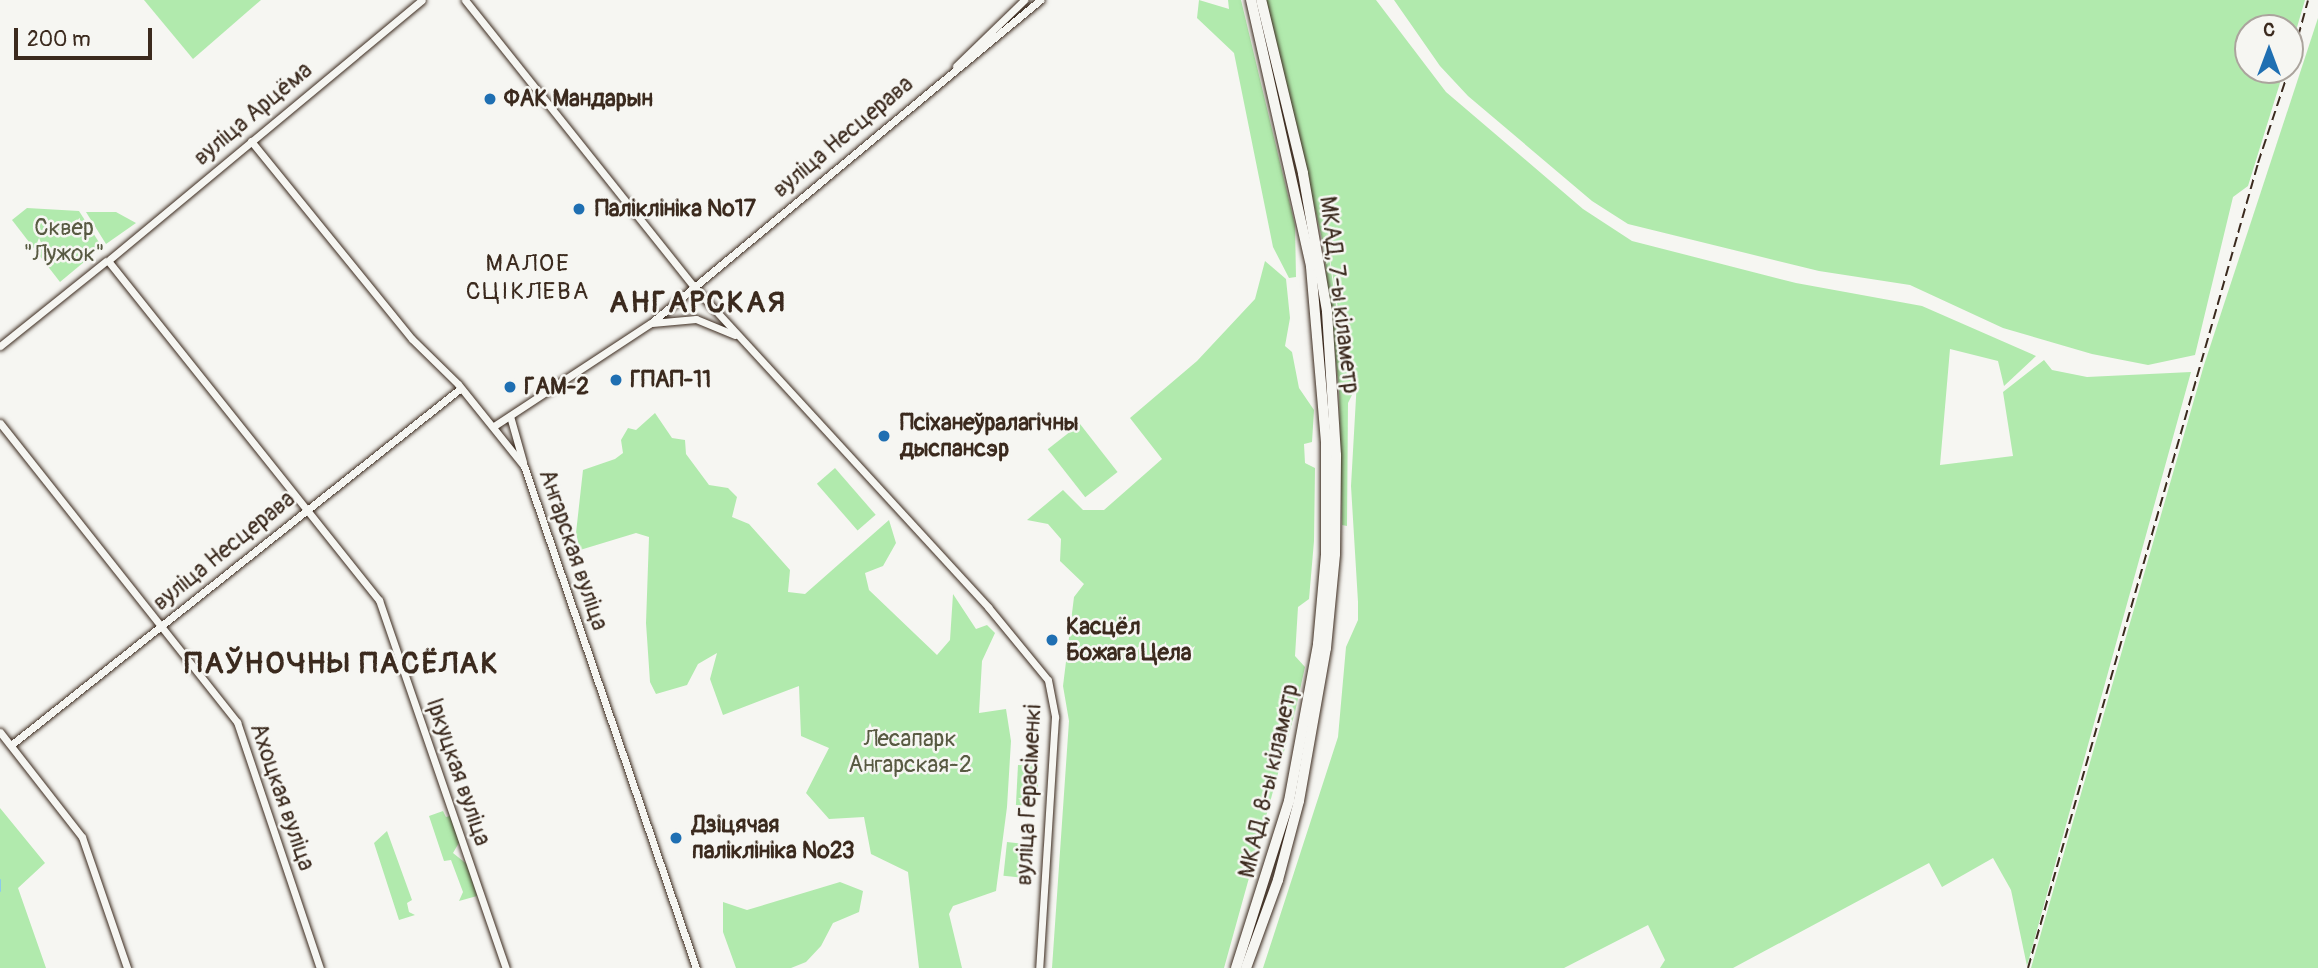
<!DOCTYPE html>
<meta charset="utf-8">
<style>
body{margin:0}
#map{position:relative;width:2318px;height:968px;overflow:hidden;background:#f6f6f2;font-family:Pangolin,sans-serif}
div>[style]{position:absolute}
[style*='--x']{left:calc(var(--x)*1px);top:calc(var(--y)*1px);width:calc(var(--w)*1px);rotate:calc(var(--a)*1deg)}
.green>*{inset:0;background:#b1eaad;transform-origin:0 0}
.stream>*{height:2px;margin:-1px;padding:0 1px;transform-origin:1px;border-radius:1px;background:#8ccbec}
.roads{filter:drop-shadow(0 0 2px #3b2a1e) drop-shadow(0 0 2px #3b2a1e)}
.secondary>*{height:7px;margin:-3.5px;padding:0 3.5px;transform-origin:3.5px;border-radius:3.5px;background:#f6f6f2}
.highway>*{height:10px;margin:-5px;padding:0 5px;transform-origin:5px;border-radius:5px;background:#f6f6f2}
.rail>*{height:2px;margin-top:-1px;transform-origin:0;background:repeating-linear-gradient(90deg,#3b2a1e 0 10px,transparent 0 15px)}
.dots>*{width:19px;height:19px;translate:-50% -50%;box-sizing:border-box;border:4px solid #f6f6f2;border-radius:50%}
span{translate:-50% -50%;white-space:nowrap;text-align:center;line-height:1.15;-webkit-text-stroke:5px #f6f6f2;paint-order:stroke}
.poi-label{font-size:23px;color:#3b2a1e;font-weight:700}
.left{translate:0 -50%;text-align:left}
.street-label{font-size:23px;color:#3b2a1e}
.park-label{font-size:23px;color:#585a42}
.neighbourhood-label{font-size:24px;color:#3b2a1e;letter-spacing:2px}
.district-label{font-size:30px;color:#3b2a1e;font-weight:700;letter-spacing:2px}
.north{position:absolute;left:2234px;top:14px;width:70px;height:70px;box-sizing:border-box;background:#f6f6f2;border:2px solid #aba49d;border-radius:50%;rotate:0deg;font-size:19px;font-weight:700;line-height:28px;text-align:center;color:#3b2a1e}
.north::after{content:'';display:block;margin:auto;width:24px;height:32px;background:#1f6fb2;clip-path:polygon(50% 0,100% 100%,50% 72%,0 100%)}
.scale{position:absolute;left:14px;top:28px;width:138px;height:32px;box-sizing:border-box;border:4px solid #3b2a1e;border-top:0;padding-left:9px;font-size:21px;line-height:24px;white-space:nowrap;color:#3b2a1e;-webkit-text-stroke:5px #f6f6f2;paint-order:stroke}
</style>
<div id="map">
<div class="green">
<i style="clip-path:polygon(144px 0,261px 0,193px 59px)"></i>
<i style="clip-path:polygon(1199px 0,1229px 9px,1228px 0,1241px 0,1295px 225px,1296px 277px,1289px 278px,1273px 247px,1234px 53px,1197px 18px)"></i>
<i style="clip-path:polygon(1266px 0,1376px 0,1446px 92px,1583px 209px,1632px 241px,1796px 283px,1922px 306px,2036px 356px,2004px 386px,1998px 361px,1950px 349px,1940px 465px,2013px 456px,2003px 392px,2044px 360px,2052px 370px,2087px 377px,2191px 372px,2027px 966px,2011px 890px,1993px 858px,1942px 887px,1929px 863px,1733px 968px,1660px 968px,1665px 960px,1648px 925px,1564px 968px,1263px 968px,1338px 737px,1346px 647px,1358px 620px,1358px 602px,1351px 486px,1357px 380px,1348px 372px,1325px 227px,1345px 370px,1352px 381px,1352px 391px,1345px 392px,1352px 395px,1348px 403px,1347px 526px,1342px 525px,1339px 390px,1323px 243px)"></i>
<i style="clip-path:polygon(1394px 0,2305px 0,2290px 51px,2290px 28px,2248px 28px,2248px 70px,2284px 70px,2248px 186px,2233px 197px,2195px 355px,2148px 365px,2092px 354px,2003px 328px,1910px 285px,1819px 271px,1628px 224px,1592px 201px,1468px 96px,1440px 66px)"></i>
<i style="clip-path:polygon(2318px 18px,2318px 968px,2031px 968px,2204px 365px)"></i>
<i style="clip-path:polygon(27px 208px,79px 211px,102px 247px,60px 282px,12px 220px)"></i>
<i style="clip-path:polygon(86px 212px,116px 212px,136px 223px,106px 244px)"></i>
<i style="clip-path:polygon(1265px 261px,1286px 279px,1290px 318px,1285px 346px,1292px 352px,1299px 388px,1314px 410px,1312px 442px,1304px 444px,1305px 463px,1315px 468px,1314px 541px,1309px 599px,1298px 607px,1295px 656px,1305px 667px,1295px 712px,1224px 968px,1052px 968px,1069px 721px,1063px 686px,1074px 597px,1084px 584px,1060px 561px,1061px 539px,1048px 524px,1027px 520px,1063px 490px,1083px 510px,1104px 510px,1162px 459px,1130px 418px,1197px 361px,1255px 299px)"></i>
<i style="clip-path:polygon(655px 413px,672px 438px,685px 440px,686px 454px,709px 485px,728px 488px,737px 497px,732px 517px,749px 524px,790px 570px,788px 592px,805px 594px,889px 520px,896px 543px,883px 566px,865px 573px,869px 590px,937px 655px,950px 640px,953px 594px,976px 629px,987px 625px,995px 633px,982px 661px,979px 713px,1006px 709px,1011px 741px,1007px 807px,996px 891px,953px 906px,949px 914px,962px 968px,919px 968px,908px 872px,871px 854px,864px 817px,829px 819px,806px 793px,829px 748px,801px 736px,799px 686px,723px 715px,710px 679px,717px 653px,698px 664px,687px 685px,656px 694px,650px 682px,646px 623px,649px 537px,636px 533px,580px 550px,576px 533px,583px 470px,615px 459px,623px 453px,621px 440px,628px 428px,636px 430px)"></i>
<i style="left:1080px;top:424px;width:61px;height:41px;rotate:52deg"></i>
<i style="left:835px;top:468px;width:62px;height:24px;rotate:49deg"></i>
<i style="left:1018px;top:765px;width:21px;height:40px;rotate:3deg"></i>
<i style="clip-path:polygon(0 808px,45px 863px,18px 888px,46px 968px,0 968px)"></i>
<i style="clip-path:polygon(443px 811px,446px 817px,450px 816px,460px 841px,453px 853px,468px 865px,477px 896px,459px 901px,463px 892px,451px 860px,444px 861px,429px 816px)"></i>
<i style="clip-path:polygon(387px 831px,412px 900px,407px 903px,409px 912px,415px 915px,399px 920px,374px 843px)"></i>
<i style="left:1007px;top:842px;width:20px;height:34px;rotate:6deg"></i>
<i style="clip-path:polygon(840px 882px,863px 891px,859px 912px,833px 923px,821px 946px,806px 962px,791px 968px,736px 968px,723px 932px,723px 902px,747px 910px)"></i>
</div>
<div class="stream">
<i style="--x:0;--y:880;--w:11;--a:90"></i>
</div>
<div class="roads">
<div class="secondary">
<i style="--x:465;--y:0;--w:367;--a:51.4"></i>
<i style="--x:694;--y:287;--w:435;--a:47.4"></i>
<i style="--x:988;--y:607;--w:94;--a:50.6"></i>
<i style="--x:1048;--y:680;--w:38;--a:79"></i>
<i style="--x:1055;--y:717;--w:252;--a:93.6"></i>
<i style="--x:956;--y:66;--w:95;--a:-44.1"></i>
<i style="--x:251;--y:141;--w:255;--a:50.9"></i>
<i style="--x:412;--y:339;--w:64;--a:44.4"></i>
<i style="--x:458;--y:384;--w:105;--a:51.2"></i>
<i style="--x:524;--y:466;--w:531;--a:71.09"></i>
<i style="--x:110;--y:259;--w:405;--a:-39.7"></i>
<i style="--x:109;--y:262;--w:433;--a:51.4"></i>
<i style="--x:379;--y:600;--w:389;--a:71"></i>
<i style="--x:652;--y:323;--w:44;--a:-5.2"></i>
<i style="--x:696;--y:319;--w:42;--a:22.3"></i>
<i style="--x:0;--y:346;--w:136;--a:-38.7"></i>
<i style="--x:510;--y:416;--w:48;--a:74.2"></i>
<i style="--x:0;--y:423;--w:382;--a:51.6"></i>
<i style="--x:237;--y:722;--w:260;--a:71.4"></i>
<i style="--x:494;--y:426;--w:188;--a:-33.3"></i>
<i style="--x:651;--y:323;--w:506;--a:-39.7"></i>
<i style="--x:0;--y:732;--w:133;--a:52"></i>
<i style="--x:82;--y:837;--w:139;--a:71"></i>
<i style="--x:11;--y:745;--w:574;--a:-38.43"></i>
</div>
<div class="highway">
<i style="--x:1236;--y:968;--w:175;--a:-72.4"></i>
<i style="--x:1289;--y:801;--w:160;--a:-79.5"></i>
<i style="--x:1318;--y:644;--w:89;--a:-84.9"></i>
<i style="--x:1326;--y:555;--w:113;--a:-90"></i>
<i style="--x:1326;--y:442;--w:177;--a:-94.9"></i>
<i style="--x:1311;--y:266;--w:273;--a:-102.7"></i>
<i style="--x:1246;--y:968;--w:94;--a:-70"></i>
<i style="--x:1278;--y:880;--w:82;--a:-75.1"></i>
<i style="--x:1299;--y:801;--w:155;--a:-80"></i>
<i style="--x:1326;--y:648;--w:94;--a:-84.5"></i>
<i style="--x:1335;--y:554;--w:99;--a:-89.4"></i>
<i style="--x:1336;--y:455;--w:144;--a:-93.6"></i>
<i style="--x:1327;--y:311;--w:140;--a:-99.9"></i>
<i style="--x:1303;--y:173;--w:178;--a:-103.6"></i>
</div>
</div>
<div class="rail">
<i style="--x:2290;--y:66;--w:68;--a:-74.7"></i>
<i style="--x:2028;--y:968;--w:837;--a:-74.05"></i>
<i style="--x:2258;--y:163;--w:98;--a:-71.6"></i>
</div>
<div class="dots">
<i style="left:490px;top:99px;background:#1f6fb2"></i>
<i style="left:579px;top:209px;background:#1f6fb2"></i>
<i style="left:616px;top:380px;background:#1f6fb2"></i>
<i style="left:510px;top:387px;background:#1f6fb2"></i>
<i style="left:884px;top:436px;background:#1f6fb2"></i>
<i style="left:1052px;top:640px;background:#1f6fb2"></i>
<i style="left:676px;top:838px;background:#1f6fb2"></i>
</div>
<div class="poi-label">
<span class="left" style="left:504px;top:99px">ФАК Мандарын</span>
<span class="left" style="left:595px;top:209px">Паліклініка №17</span>
<span class="left" style="left:630px;top:380px">ГПАП-11</span>
<span class="left" style="left:524px;top:387px">ГАМ-2</span>
<span class="left" style="left:900px;top:436px">Псіханеўралагічны<br>дыспансэр</span>
<span class="left" style="left:1066px;top:640px">Касцёл<br>Божага Цела</span>
<span class="left" style="left:692px;top:838px">Дзіцячая<br>паліклініка №23</span>
</div>
<div class="street-label">
<span style="left:253px;top:114px;rotate:-40deg">вуліца Арцёма</span>
<span style="left:843px;top:137px;rotate:-40deg">вуліца Несцерава</span>
<span style="left:1339px;top:295px;rotate:83deg">МКАД, 7-ы кіламетр</span>
<span style="left:573px;top:550px;rotate:71deg">Ангарская вуліца</span>
<span style="left:224px;top:551px;rotate:-39deg">вуліца Несцерава</span>
<span style="left:458px;top:772px;rotate:71deg">Іркуцкая вуліца</span>
<span style="left:1269px;top:781px;rotate:-77deg">МКАД, 8-ы кіламетр</span>
<span style="left:1029px;top:795px;rotate:-87deg">вуліца Герасіменкі</span>
<span style="left:282px;top:797px;rotate:71deg">Ахоцкая вуліца</span>
</div>
<div class="park-label">
<span style="left:64px;top:241px">Сквер<br>"Лужок"</span>
<span style="left:910px;top:752px">Лесапарк<br>Ангарская-2</span>
</div>
<div class="neighbourhood-label">
<span style="left:528px;top:278px">МАЛОЕ<br>СЦІКЛЕВА</span>
</div>
<div class="district-label">
<span style="left:698px;top:303px">АНГАРСКАЯ</span>
<span style="left:342px;top:664px">ПАЎНОЧНЫ ПАСЁЛАК</span>
</div>
<div class="north">С</div>
<div class="scale">200 m</div>
</div>
